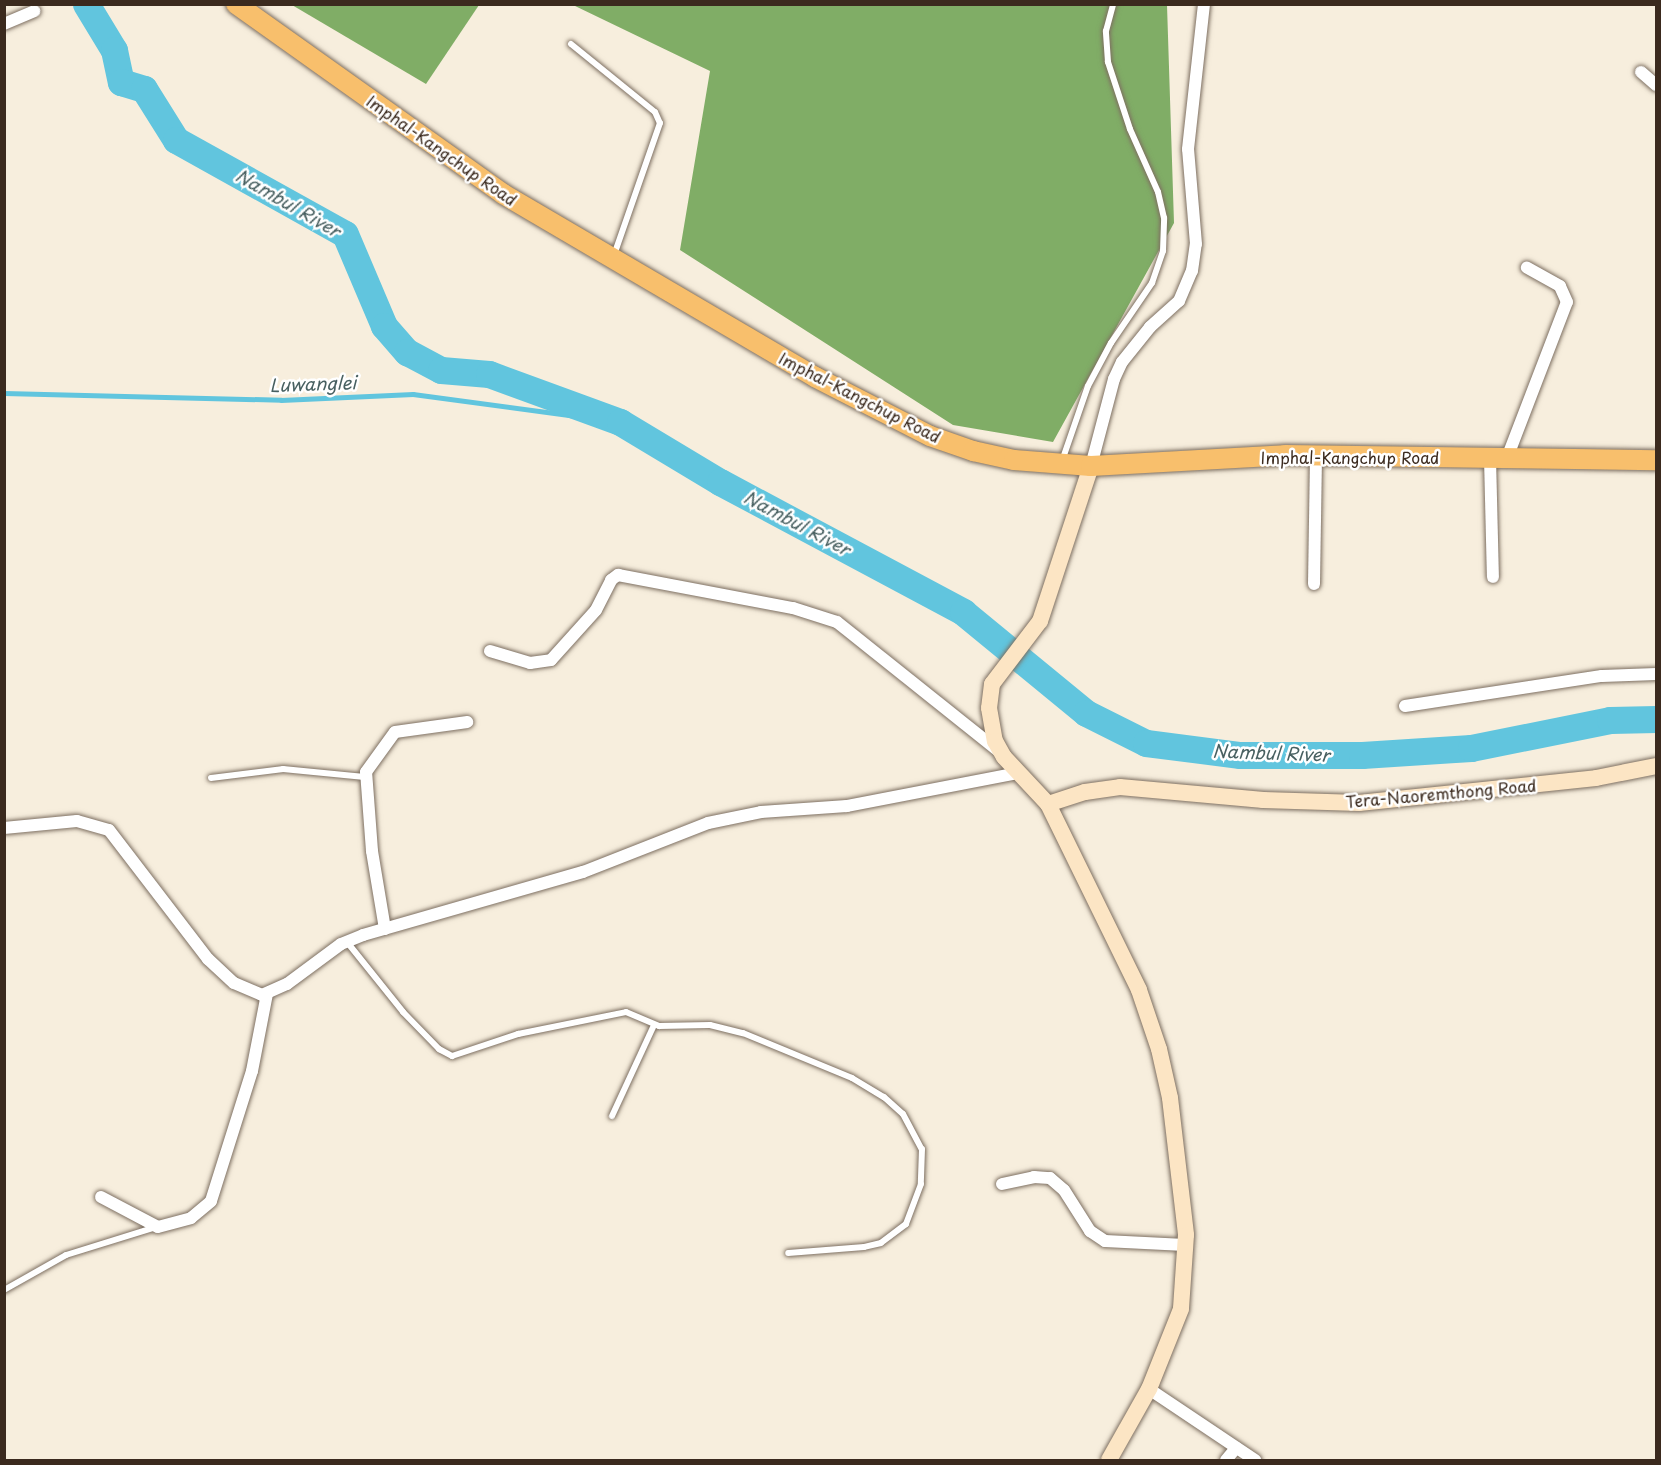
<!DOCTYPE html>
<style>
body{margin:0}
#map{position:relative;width:1661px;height:1465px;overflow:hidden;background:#f7eedd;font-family:"Playpen Sans",sans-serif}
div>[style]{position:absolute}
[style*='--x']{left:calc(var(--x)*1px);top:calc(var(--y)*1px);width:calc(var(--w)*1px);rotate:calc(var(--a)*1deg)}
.forest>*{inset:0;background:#80ad66}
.stream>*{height:4.5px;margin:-2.25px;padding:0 2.25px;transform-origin:2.25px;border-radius:2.25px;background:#61c5de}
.river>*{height:27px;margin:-13.5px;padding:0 13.5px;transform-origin:13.5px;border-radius:13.5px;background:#61c5de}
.roads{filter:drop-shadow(0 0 2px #7d6f61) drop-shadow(0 0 2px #7d6f61)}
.lane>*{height:6px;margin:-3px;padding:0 3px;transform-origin:3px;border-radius:3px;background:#fff}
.street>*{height:12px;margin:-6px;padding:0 6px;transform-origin:6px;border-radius:6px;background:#fff}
.secondary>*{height:16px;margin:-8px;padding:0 8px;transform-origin:8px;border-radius:8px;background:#fce5c4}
.primary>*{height:20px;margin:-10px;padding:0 10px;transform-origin:10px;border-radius:10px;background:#f8bf6c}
span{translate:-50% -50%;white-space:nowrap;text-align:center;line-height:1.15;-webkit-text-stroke:5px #fff;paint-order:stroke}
.street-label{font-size:16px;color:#3b2a1e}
.water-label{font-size:18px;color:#486061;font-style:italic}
.frame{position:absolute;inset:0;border:6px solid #3b2a1e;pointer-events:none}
</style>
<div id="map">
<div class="forest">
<i style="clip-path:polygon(292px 5px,479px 5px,426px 84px)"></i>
<i style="clip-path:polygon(573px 5px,1167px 5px,1174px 223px,1053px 442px,953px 425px,680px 250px,710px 71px)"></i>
</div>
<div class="stream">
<i style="--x:4;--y:393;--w:277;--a:1.4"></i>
<i style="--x:281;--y:400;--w:132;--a:-2.6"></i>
<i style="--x:413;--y:394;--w:209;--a:7.7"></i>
</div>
<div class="river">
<i style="--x:86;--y:4;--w:54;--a:58.7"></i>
<i style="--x:114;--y:50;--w:33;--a:78"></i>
<i style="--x:121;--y:82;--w:24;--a:17"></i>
<i style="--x:144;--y:89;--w:60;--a:57.9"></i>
<i style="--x:176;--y:140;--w:193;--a:29.1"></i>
<i style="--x:345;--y:234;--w:100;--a:67"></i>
<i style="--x:384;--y:326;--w:35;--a:49"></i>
<i style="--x:407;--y:352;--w:38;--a:28"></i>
<i style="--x:441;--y:370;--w:48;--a:4.8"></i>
<i style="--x:489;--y:374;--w:140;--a:20.1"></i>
<i style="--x:620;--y:422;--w:117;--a:31"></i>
<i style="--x:720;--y:482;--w:276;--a:28.1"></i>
<i style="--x:963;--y:612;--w:159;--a:39.4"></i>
<i style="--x:1086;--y:713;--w:67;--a:26.6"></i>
<i style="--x:1146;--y:743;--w:95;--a:7.3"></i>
<i style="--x:1240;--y:755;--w:122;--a:0"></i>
<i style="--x:1362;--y:755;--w:109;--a:-3.7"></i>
<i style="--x:1471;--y:748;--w:142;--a:-11.4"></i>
<i style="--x:1610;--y:720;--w:46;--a:-1.2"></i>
</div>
<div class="roads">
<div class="lane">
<i style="--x:571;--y:44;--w:108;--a:39"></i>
<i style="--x:655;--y:112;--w:12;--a:66"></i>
<i style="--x:660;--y:123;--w:140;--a:109.2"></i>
<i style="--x:1062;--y:461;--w:79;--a:-70.9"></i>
<i style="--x:1088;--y:386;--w:49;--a:-61.9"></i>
<i style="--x:1111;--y:343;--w:73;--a:-55.7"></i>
<i style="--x:1152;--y:283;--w:34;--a:-71"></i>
<i style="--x:1163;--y:251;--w:33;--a:-88"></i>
<i style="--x:1164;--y:218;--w:27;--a:-103"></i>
<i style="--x:1158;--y:192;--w:69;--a:-114"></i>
<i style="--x:1130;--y:129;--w:71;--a:-108.2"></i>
<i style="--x:1108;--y:62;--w:31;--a:-94"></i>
<i style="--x:1106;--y:31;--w:28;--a:-75"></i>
<i style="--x:211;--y:778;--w:73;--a:-7.1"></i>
<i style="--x:283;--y:769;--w:82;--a:5.6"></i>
<i style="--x:347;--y:942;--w:90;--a:51.3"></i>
<i style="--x:403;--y:1012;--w:52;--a:45.8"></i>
<i style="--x:439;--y:1049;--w:15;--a:28"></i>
<i style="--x:452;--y:1056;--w:70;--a:-18.4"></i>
<i style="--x:518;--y:1034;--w:110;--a:-11.5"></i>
<i style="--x:626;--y:1012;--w:36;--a:23"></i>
<i style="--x:659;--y:1026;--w:51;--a:-1.1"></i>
<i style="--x:710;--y:1025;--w:34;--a:14"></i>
<i style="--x:743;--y:1033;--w:118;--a:22.4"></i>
<i style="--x:852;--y:1078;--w:37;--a:31"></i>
<i style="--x:884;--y:1097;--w:25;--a:42"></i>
<i style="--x:903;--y:1114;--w:40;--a:62"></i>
<i style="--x:922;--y:1149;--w:35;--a:92"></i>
<i style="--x:921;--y:1184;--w:43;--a:110.6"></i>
<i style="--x:906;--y:1224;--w:31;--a:143"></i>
<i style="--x:881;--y:1243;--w:17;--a:167"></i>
<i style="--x:864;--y:1247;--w:76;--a:175.5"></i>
<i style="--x:612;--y:1116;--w:100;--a:-65.2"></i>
<i style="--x:4;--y:1290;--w:71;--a:-29.4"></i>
<i style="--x:66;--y:1255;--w:94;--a:-17.3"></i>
</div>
<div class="street">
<i style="--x:4;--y:24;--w:33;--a:-23"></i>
<i style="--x:1641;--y:72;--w:20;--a:41"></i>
<i style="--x:1490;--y:458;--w:119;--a:88.6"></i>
<i style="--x:1507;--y:458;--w:167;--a:-69"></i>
<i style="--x:1567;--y:302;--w:17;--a:-114"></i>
<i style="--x:1560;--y:286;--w:38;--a:-151"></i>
<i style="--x:1091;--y:466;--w:90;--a:-75.2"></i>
<i style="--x:1114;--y:379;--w:19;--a:-65"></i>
<i style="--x:1122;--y:362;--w:45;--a:-51.3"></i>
<i style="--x:1150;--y:327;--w:39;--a:-42"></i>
<i style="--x:1179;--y:301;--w:33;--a:-67"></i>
<i style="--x:1192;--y:271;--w:27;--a:-82"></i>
<i style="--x:1196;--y:244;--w:95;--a:-94.8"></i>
<i style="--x:1188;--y:149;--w:146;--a:-83.7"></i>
<i style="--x:1314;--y:584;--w:128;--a:-89.1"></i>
<i style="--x:490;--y:651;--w:42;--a:16.7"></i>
<i style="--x:530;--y:663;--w:21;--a:-8"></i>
<i style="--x:551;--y:660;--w:67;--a:-48"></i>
<i style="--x:596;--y:610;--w:34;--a:-63"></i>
<i style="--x:611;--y:580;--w:9;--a:-36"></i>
<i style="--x:618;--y:575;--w:178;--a:10.7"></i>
<i style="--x:793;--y:608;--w:46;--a:17.7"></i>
<i style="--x:837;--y:622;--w:208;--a:38.6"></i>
<i style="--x:1405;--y:706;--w:199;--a:-8.7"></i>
<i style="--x:1602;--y:676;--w:54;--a:-2.1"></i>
<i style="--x:4;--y:828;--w:73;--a:-5.5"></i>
<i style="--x:77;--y:821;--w:33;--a:16"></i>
<i style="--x:109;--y:830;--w:163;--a:52.5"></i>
<i style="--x:208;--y:959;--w:35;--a:43"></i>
<i style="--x:234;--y:983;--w:30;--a:23"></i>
<i style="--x:262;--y:995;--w:27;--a:-24"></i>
<i style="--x:287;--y:984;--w:67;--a:-36.5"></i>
<i style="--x:341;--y:944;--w:24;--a:-22"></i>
<i style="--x:363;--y:935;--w:229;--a:-16"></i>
<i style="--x:583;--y:872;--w:134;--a:-21.4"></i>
<i style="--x:708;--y:823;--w:54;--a:-11.7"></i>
<i style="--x:761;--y:812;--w:86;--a:-4"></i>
<i style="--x:847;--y:806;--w:174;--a:-10.9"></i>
<i style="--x:385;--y:929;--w:79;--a:-99.5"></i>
<i style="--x:372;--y:851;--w:79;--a:-94.3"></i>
<i style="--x:366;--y:772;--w:49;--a:-54.1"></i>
<i style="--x:395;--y:732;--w:73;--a:-7.9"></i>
<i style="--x:1002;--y:1184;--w:33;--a:-12"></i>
<i style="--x:1034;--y:1177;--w:16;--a:4"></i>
<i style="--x:1050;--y:1178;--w:18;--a:41"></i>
<i style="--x:1064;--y:1190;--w:49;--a:57.6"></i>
<i style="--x:1090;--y:1231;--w:18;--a:34"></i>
<i style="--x:1105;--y:1241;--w:80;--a:2.9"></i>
<i style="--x:101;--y:1197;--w:64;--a:27.8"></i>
<i style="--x:158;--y:1227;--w:34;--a:-15"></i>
<i style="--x:191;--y:1218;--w:26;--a:-40"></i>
<i style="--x:211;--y:1201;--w:136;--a:-72.5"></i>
<i style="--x:252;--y:1071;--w:78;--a:-79"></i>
<i style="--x:1149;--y:1389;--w:128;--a:33.8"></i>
<i style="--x:1226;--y:1460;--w:16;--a:-50"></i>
</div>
<div class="secondary">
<i style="--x:1091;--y:466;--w:163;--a:108.2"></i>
<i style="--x:1040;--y:621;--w:79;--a:127.3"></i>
<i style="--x:992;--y:684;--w:24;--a:97"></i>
<i style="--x:989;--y:708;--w:34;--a:80"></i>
<i style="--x:995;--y:741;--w:18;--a:61"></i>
<i style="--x:1004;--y:757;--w:64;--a:46.9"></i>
<i style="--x:1048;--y:804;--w:207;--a:63.9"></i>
<i style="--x:1139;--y:990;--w:62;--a:71.3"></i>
<i style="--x:1159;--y:1049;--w:50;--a:77.3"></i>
<i style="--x:1170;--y:1098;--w:138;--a:83.3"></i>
<i style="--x:1186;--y:1235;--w:74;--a:93.9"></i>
<i style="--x:1181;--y:1309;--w:86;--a:111.8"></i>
<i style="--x:1149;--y:1389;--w:81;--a:119.4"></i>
<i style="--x:1048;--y:804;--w:39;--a:-18"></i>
<i style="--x:1085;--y:792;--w:35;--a:-8"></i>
<i style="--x:1120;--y:787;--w:144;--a:5.2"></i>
<i style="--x:1263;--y:800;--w:96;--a:1.8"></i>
<i style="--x:1359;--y:803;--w:238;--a:-6"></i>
<i style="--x:1596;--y:778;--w:61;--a:-11.3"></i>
</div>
<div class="primary">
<i style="--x:236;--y:4;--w:328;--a:35.4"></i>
<i style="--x:503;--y:194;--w:362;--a:30.4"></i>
<i style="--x:815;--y:377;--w:129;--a:27.2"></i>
<i style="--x:930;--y:436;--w:46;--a:19.2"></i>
<i style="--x:973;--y:451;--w:42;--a:12.4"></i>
<i style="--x:1014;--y:460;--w:77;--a:4.5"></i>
<i style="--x:1091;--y:466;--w:194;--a:-3.2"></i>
<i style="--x:1285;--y:455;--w:371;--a:0.8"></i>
</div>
</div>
<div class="street-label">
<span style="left:442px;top:150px;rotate:35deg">Imphal-Kangchup Road</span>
<span style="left:860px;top:397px;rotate:27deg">Imphal-Kangchup Road</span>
<span style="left:1350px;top:457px">Imphal-Kangchup Road</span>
<span style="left:1441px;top:793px;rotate:-5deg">Tera-Naoremthong Road</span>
</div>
<div class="water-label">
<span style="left:288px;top:203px;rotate:30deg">Nambul River</span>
<span style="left:313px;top:384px;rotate:-2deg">Luwanglei</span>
<span style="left:797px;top:523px;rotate:28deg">Nambul River</span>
<span style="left:1271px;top:753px;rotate:2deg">Nambul River</span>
</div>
<div class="frame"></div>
</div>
